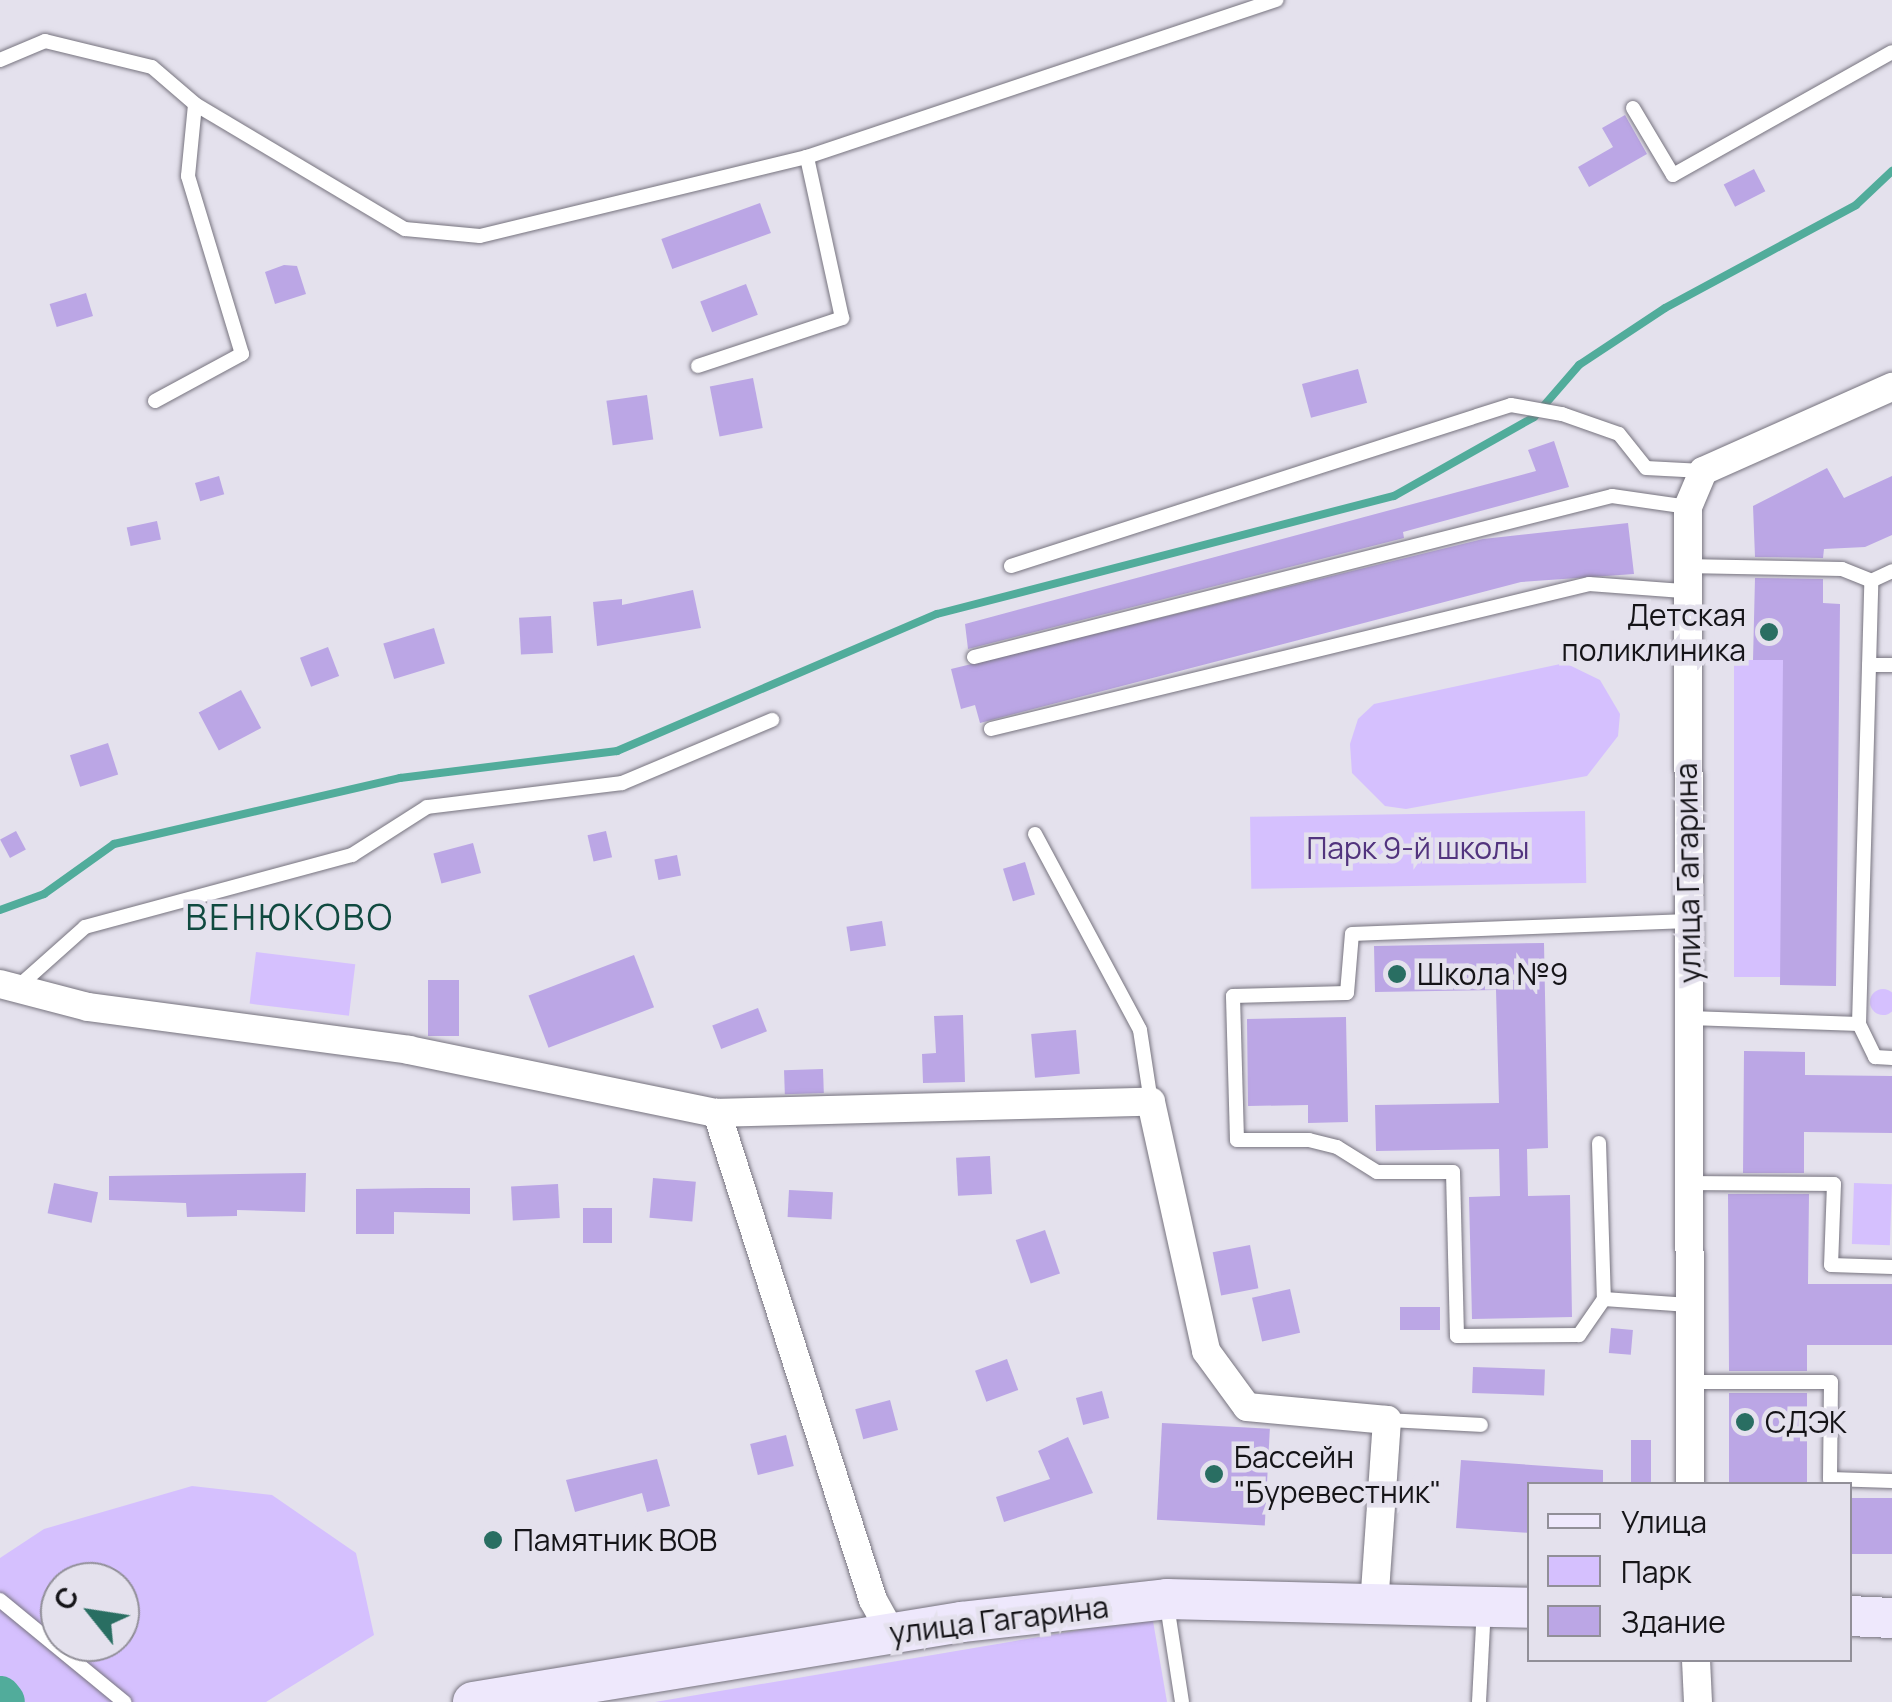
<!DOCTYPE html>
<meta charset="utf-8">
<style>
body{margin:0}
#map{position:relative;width:1892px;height:1702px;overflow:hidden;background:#e4e1ed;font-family:Manrope,sans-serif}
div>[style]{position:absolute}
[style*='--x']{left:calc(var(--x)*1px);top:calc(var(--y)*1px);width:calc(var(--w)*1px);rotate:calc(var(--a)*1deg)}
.green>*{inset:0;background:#d5c0fe;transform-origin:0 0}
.round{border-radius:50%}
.stream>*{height:8px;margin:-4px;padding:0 4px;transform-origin:4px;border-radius:4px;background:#51ac9b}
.river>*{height:42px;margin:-21px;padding:0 21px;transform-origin:21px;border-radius:21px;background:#51ac9b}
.building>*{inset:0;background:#bba6e5;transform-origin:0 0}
.roads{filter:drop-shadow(0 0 2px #77747f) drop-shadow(0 0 2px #77747f)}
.service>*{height:14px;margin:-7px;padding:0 7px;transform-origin:7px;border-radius:7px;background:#fff}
.minor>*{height:28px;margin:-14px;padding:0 14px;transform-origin:14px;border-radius:14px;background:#fff}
.secondary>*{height:40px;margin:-20px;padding:0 20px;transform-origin:20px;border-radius:20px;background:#eee8fc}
.dots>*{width:28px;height:28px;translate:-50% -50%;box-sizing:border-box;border:5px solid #e4e1ed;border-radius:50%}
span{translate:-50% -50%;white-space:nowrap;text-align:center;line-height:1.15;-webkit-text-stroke:9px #e4e1ed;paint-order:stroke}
.poi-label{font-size:30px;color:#151418}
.right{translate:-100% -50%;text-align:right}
.left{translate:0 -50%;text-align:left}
.park-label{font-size:30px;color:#52347e}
.street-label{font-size:30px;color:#151418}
.quarter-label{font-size:35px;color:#104a40;letter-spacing:2.5px}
.legend{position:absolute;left:1527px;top:1482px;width:325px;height:180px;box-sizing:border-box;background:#e4e1ed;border:2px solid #918f98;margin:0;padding:12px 18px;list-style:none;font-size:30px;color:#151418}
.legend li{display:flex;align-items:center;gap:20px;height:50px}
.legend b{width:50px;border:2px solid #918f98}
.north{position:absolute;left:40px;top:1562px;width:100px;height:100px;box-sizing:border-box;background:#e4e1ed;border:2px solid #918f98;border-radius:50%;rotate:300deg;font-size:28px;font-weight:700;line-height:40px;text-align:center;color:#151418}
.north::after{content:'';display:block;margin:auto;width:35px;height:45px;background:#296e62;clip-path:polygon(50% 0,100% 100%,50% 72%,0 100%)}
</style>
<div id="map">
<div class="green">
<i style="left:1734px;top:660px;width:49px;height:317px"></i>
<i style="clip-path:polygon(1565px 663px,1600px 680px,1620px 714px,1618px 736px,1587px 776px,1406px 809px,1385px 806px,1352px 773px,1350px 744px,1358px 719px,1374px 704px)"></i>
<i style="left:1585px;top:811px;width:72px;height:335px;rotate:89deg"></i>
<i style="left:256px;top:952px;width:100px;height:52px;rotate:7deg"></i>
<i class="round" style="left:1870px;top:989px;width:26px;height:26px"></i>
<i style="left:1854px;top:1183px;width:38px;height:61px;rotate:2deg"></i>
<i style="clip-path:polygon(evenodd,192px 1486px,272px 1495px,356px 1553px,374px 1635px,266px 1702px,0 1702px,0 1558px,44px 1529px,192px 1486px,60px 1582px,120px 1582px,120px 1642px,60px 1642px,60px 1582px)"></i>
<i style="clip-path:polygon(1153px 1621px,1167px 1702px,655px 1702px,1092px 1628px)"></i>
</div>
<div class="stream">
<i style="--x:0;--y:910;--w:47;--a:-20"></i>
<i style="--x:44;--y:894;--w:86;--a:-35.5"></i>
<i style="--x:114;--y:844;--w:294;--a:-13"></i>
<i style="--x:400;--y:778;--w:219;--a:-7.1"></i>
<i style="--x:617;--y:751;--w:348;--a:-23.2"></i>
<i style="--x:937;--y:614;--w:472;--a:-14.5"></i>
<i style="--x:1394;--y:496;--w:161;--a:-29.4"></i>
<i style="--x:1534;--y:417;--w:69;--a:-49.1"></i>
<i style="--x:1579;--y:365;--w:103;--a:-33.5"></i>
<i style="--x:1665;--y:308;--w:217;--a:-28.3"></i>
<i style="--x:1856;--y:205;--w:50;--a:-43.4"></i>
</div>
<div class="river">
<i style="--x:0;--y:1697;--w:6;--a:51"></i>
</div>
<div class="building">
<i style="clip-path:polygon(1625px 115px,1647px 154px,1589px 187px,1578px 167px,1613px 147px,1602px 128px)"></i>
<i style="left:1754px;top:169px;width:25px;height:34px;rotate:63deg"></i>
<i style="left:760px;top:203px;width:32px;height:105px;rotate:70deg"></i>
<i style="clip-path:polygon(284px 265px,297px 266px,306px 294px,275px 304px,265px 272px)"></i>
<i style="left:746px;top:284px;width:33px;height:49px;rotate:69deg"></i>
<i style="left:86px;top:293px;width:24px;height:38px;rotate:73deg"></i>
<i style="left:1358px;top:369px;width:35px;height:58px;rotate:75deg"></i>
<i style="left:753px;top:378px;width:51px;height:44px;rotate:79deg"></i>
<i style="left:647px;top:395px;width:45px;height:41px;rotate:82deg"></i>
<i style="clip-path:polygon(1554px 441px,1569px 487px,1403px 532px,1404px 538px,968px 649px,965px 624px,1536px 471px,1528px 450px)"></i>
<i style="clip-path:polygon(1827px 468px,1844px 498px,1892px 476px,1892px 535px,1865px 547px,1824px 549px,1823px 558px,1755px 557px,1753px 506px)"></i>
<i style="left:219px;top:476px;width:19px;height:25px;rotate:74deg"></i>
<i style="left:157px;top:521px;width:19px;height:31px;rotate:78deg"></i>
<i style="clip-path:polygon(1628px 523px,1634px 574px,1521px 582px,980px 723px,975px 705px,961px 709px,951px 669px,1483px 539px)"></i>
<i style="clip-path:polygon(1755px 578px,1823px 579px,1823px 603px,1840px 604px,1836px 986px,1780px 985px,1783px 660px,1753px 660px)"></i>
<i style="clip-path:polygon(693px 590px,701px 628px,597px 646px,593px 602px,622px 599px,622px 605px)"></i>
<i style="left:551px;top:616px;width:37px;height:32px;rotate:87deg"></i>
<i style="left:434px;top:628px;width:37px;height:53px;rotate:73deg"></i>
<i style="left:328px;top:647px;width:31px;height:30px;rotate:69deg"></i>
<i style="left:241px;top:690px;width:43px;height:48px;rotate:62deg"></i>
<i style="left:108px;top:743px;width:33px;height:40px;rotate:72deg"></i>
<i style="left:16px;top:831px;width:21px;height:18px;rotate:62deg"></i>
<i style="left:606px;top:831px;width:27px;height:19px;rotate:77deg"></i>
<i style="left:473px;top:843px;width:31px;height:41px;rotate:75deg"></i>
<i style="left:677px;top:855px;width:21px;height:23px;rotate:79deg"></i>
<i style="left:1025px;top:862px;width:34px;height:23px;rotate:73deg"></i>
<i style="left:882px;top:921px;width:25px;height:36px;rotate:81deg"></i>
<i style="clip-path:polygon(1544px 943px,1548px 1148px,1527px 1149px,1528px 1196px,1570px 1195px,1572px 1317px,1472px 1319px,1469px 1197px,1500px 1196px,1499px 1149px,1376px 1151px,1375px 1105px,1499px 1103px,1496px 990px,1375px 992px,1374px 946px)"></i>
<i style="left:634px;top:955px;width:56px;height:113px;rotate:69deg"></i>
<i style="left:428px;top:980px;width:31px;height:56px"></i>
<i style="left:758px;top:1008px;width:25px;height:49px;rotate:69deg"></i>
<i style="clip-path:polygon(963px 1015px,965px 1082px,923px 1083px,922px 1054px,936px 1053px,934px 1016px)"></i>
<i style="clip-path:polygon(1346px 1017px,1348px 1122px,1308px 1123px,1308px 1105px,1248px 1106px,1247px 1019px)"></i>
<i style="left:1076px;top:1030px;width:44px;height:45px;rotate:85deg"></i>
<i style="clip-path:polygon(1744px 1051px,1805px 1052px,1805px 1075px,1892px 1076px,1892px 1133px,1804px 1132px,1804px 1173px,1743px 1173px)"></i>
<i style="left:823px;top:1069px;width:24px;height:39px;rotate:88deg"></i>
<i style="left:990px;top:1156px;width:38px;height:34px;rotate:87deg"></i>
<i style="clip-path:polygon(306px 1173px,305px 1212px,237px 1210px,237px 1216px,187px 1217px,186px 1203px,109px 1200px,109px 1176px)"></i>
<i style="left:653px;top:1178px;width:43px;height:40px;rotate:5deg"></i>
<i style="left:54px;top:1183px;width:45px;height:31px;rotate:12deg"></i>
<i style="left:558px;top:1184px;width:34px;height:47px;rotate:87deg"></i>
<i style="clip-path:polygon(427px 1188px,470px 1188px,470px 1214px,394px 1212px,394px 1234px,356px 1234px,356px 1189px)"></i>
<i style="left:789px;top:1190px;width:44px;height:27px;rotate:3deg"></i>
<i style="clip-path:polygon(1728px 1194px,1809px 1194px,1808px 1284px,1892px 1284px,1892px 1345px,1807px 1345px,1807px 1371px,1729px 1371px)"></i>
<i style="left:583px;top:1208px;width:29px;height:35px"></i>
<i style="left:1045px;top:1230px;width:46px;height:31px;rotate:71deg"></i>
<i style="left:1250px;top:1245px;width:44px;height:38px;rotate:79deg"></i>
<i style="left:1290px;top:1289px;width:45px;height:39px;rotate:77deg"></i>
<i style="left:1400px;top:1307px;width:40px;height:23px"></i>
<i style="left:1611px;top:1328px;width:22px;height:25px;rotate:5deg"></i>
<i style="left:1007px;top:1359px;width:33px;height:34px;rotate:70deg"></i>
<i style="left:1473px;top:1367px;width:72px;height:26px;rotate:2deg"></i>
<i style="left:1102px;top:1391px;width:28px;height:27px;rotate:75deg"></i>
<i style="left:1729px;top:1393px;width:78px;height:91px"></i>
<i style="left:890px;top:1400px;width:31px;height:36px;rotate:75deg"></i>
<i style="left:1162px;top:1423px;width:108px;height:97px;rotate:3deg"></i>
<i style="left:786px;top:1435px;width:32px;height:37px;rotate:76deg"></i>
<i style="clip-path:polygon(1068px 1437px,1093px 1493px,1004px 1522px,996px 1497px,1050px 1479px,1038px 1451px)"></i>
<i style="left:1631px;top:1440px;width:20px;height:44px"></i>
<i style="clip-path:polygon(657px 1459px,670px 1506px,647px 1512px,642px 1493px,575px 1512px,566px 1480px)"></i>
<i style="clip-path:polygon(1461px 1460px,1603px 1470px,1603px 1484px,1530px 1484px,1530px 1533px,1456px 1528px)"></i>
<i style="left:1850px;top:1498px;width:42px;height:56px"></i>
</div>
<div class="roads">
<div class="service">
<i style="--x:0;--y:60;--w:49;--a:-22.9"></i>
<i style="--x:45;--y:41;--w:110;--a:13.7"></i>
<i style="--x:152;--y:67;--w:57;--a:40.7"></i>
<i style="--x:195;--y:104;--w:244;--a:30.8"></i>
<i style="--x:405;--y:229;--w:75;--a:5.3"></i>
<i style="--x:480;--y:236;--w:336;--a:-13.6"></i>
<i style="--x:807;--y:157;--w:495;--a:-18.5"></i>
<i style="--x:1633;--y:108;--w:78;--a:59.2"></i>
<i style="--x:1673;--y:175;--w:251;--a:-29.3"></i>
<i style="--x:698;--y:366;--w:152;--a:-18.4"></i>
<i style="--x:842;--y:318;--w:165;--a:-102.3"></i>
<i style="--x:155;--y:401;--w:99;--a:-28.4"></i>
<i style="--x:242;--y:354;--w:186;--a:-106.9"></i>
<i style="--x:188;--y:176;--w:72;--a:-84.4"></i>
<i style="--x:1011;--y:566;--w:525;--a:-17.85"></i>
<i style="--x:1511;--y:405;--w:52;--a:10"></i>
<i style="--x:1562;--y:414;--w:60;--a:19.3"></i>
<i style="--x:1619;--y:434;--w:43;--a:51.5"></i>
<i style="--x:1646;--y:468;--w:57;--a:3"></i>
<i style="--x:1684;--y:566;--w:158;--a:1.1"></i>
<i style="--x:1842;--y:569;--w:31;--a:22"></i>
<i style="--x:1871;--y:581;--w:23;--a:-25"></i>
<i style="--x:974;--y:657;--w:658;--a:-14.16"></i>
<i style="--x:1612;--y:496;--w:77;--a:8.2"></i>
<i style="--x:1869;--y:665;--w:23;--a:0"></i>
<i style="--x:991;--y:729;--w:615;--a:-13.63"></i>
<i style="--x:1589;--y:584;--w:94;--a:4.3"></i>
<i style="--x:1035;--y:834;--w:222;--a:61.8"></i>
<i style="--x:1140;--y:1030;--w:73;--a:81.3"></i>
<i style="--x:20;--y:985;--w:87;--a:-41.7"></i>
<i style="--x:85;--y:927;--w:277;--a:-15.1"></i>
<i style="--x:352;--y:855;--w:89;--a:-32.6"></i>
<i style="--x:427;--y:807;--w:196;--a:-7"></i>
<i style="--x:622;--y:783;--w:163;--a:-22.8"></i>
<i style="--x:1690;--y:1018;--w:169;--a:2"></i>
<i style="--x:1859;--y:1024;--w:443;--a:-88.4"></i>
<i style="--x:1859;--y:1024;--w:37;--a:64"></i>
<i style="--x:1875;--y:1057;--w:17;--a:3"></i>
<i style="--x:1599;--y:1143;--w:156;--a:88.2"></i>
<i style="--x:1604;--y:1299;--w:85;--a:4"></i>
<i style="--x:1687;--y:1183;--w:147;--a:0.4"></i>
<i style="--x:1834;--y:1184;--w:81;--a:92.1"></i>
<i style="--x:1831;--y:1265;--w:61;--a:1.9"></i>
<i style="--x:1604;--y:1299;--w:44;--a:124.8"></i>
<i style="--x:1579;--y:1335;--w:122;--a:179.5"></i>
<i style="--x:1457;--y:1336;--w:164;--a:-91.4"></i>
<i style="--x:1453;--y:1172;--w:76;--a:180"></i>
<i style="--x:1377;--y:1172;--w:47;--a:-148"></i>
<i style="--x:1337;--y:1147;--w:29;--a:-166"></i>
<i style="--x:1309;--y:1140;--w:72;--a:180"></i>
<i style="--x:1237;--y:1140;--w:144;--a:-91.6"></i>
<i style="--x:1233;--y:996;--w:114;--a:-1.5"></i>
<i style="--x:1347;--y:993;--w:59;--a:-85.2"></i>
<i style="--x:1352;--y:934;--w:336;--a:-2.2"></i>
<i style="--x:1689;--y:1382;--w:142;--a:0"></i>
<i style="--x:1831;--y:1382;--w:97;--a:90.6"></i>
<i style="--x:1830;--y:1479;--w:62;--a:1.8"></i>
<i style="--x:1387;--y:1420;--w:94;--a:3"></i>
<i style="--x:0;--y:1600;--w:161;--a:39.4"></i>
<i style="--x:1167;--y:1605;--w:98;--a:81.2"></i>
<i style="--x:1479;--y:1702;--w:94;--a:-87"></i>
</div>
<div class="minor">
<i style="--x:0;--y:984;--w:91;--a:14.6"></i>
<i style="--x:88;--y:1007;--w:324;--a:7.6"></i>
<i style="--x:409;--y:1050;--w:314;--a:11.6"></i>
<i style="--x:717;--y:1113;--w:511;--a:72.24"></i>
<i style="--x:873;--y:1600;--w:38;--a:61"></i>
<i style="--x:717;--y:1113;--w:434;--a:-1.5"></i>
<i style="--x:1151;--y:1102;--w:255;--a:77.5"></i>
<i style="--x:1206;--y:1351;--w:69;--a:53.8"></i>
<i style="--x:1247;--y:1407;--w:141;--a:5.3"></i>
<i style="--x:1387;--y:1420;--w:185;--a:94"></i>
<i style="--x:1690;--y:1484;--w:977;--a:-90.12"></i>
<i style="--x:1688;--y:507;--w:39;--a:-67"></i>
<i style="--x:1703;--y:471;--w:207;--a:-24"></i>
<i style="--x:1696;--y:1660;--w:42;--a:87.3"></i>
</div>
<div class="secondary">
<i style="--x:1850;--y:1616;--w:42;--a:2.7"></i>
<i style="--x:473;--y:1702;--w:496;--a:-9.3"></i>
<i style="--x:962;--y:1622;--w:206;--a:-6.4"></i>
<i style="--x:1167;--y:1599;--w:363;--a:1.4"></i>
</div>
</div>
<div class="dots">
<i style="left:1769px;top:632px;background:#296e62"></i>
<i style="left:1397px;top:974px;background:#296e62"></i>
<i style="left:1745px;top:1422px;background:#296e62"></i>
<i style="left:1214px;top:1474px;background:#296e62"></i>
<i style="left:493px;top:1540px;background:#296e62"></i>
</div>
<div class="poi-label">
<span class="right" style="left:1746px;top:632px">Детская<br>поликлиника</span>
<span class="left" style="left:1417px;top:974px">Школа №9</span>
<span class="left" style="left:1765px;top:1422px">СДЭК</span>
<span class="left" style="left:1234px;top:1474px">Бассейн<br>"Буревестник"</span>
<span class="left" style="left:513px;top:1540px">Памятник ВОВ</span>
</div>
<div class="park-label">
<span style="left:1418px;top:848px">Парк 9-й школы</span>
</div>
<div class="street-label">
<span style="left:1688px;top:873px;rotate:-91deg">улица Гагарина</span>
<span style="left:999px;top:1620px;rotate:-7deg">улица Гагарина</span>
</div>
<div class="quarter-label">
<span style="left:290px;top:917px">ВЕНЮКОВО</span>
</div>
<ul class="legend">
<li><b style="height:12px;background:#eee8fc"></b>Улица</li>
<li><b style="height:28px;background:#d5c0fe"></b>Парк</li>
<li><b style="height:28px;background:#bba6e5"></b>Здание</li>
</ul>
<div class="north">С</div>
</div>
